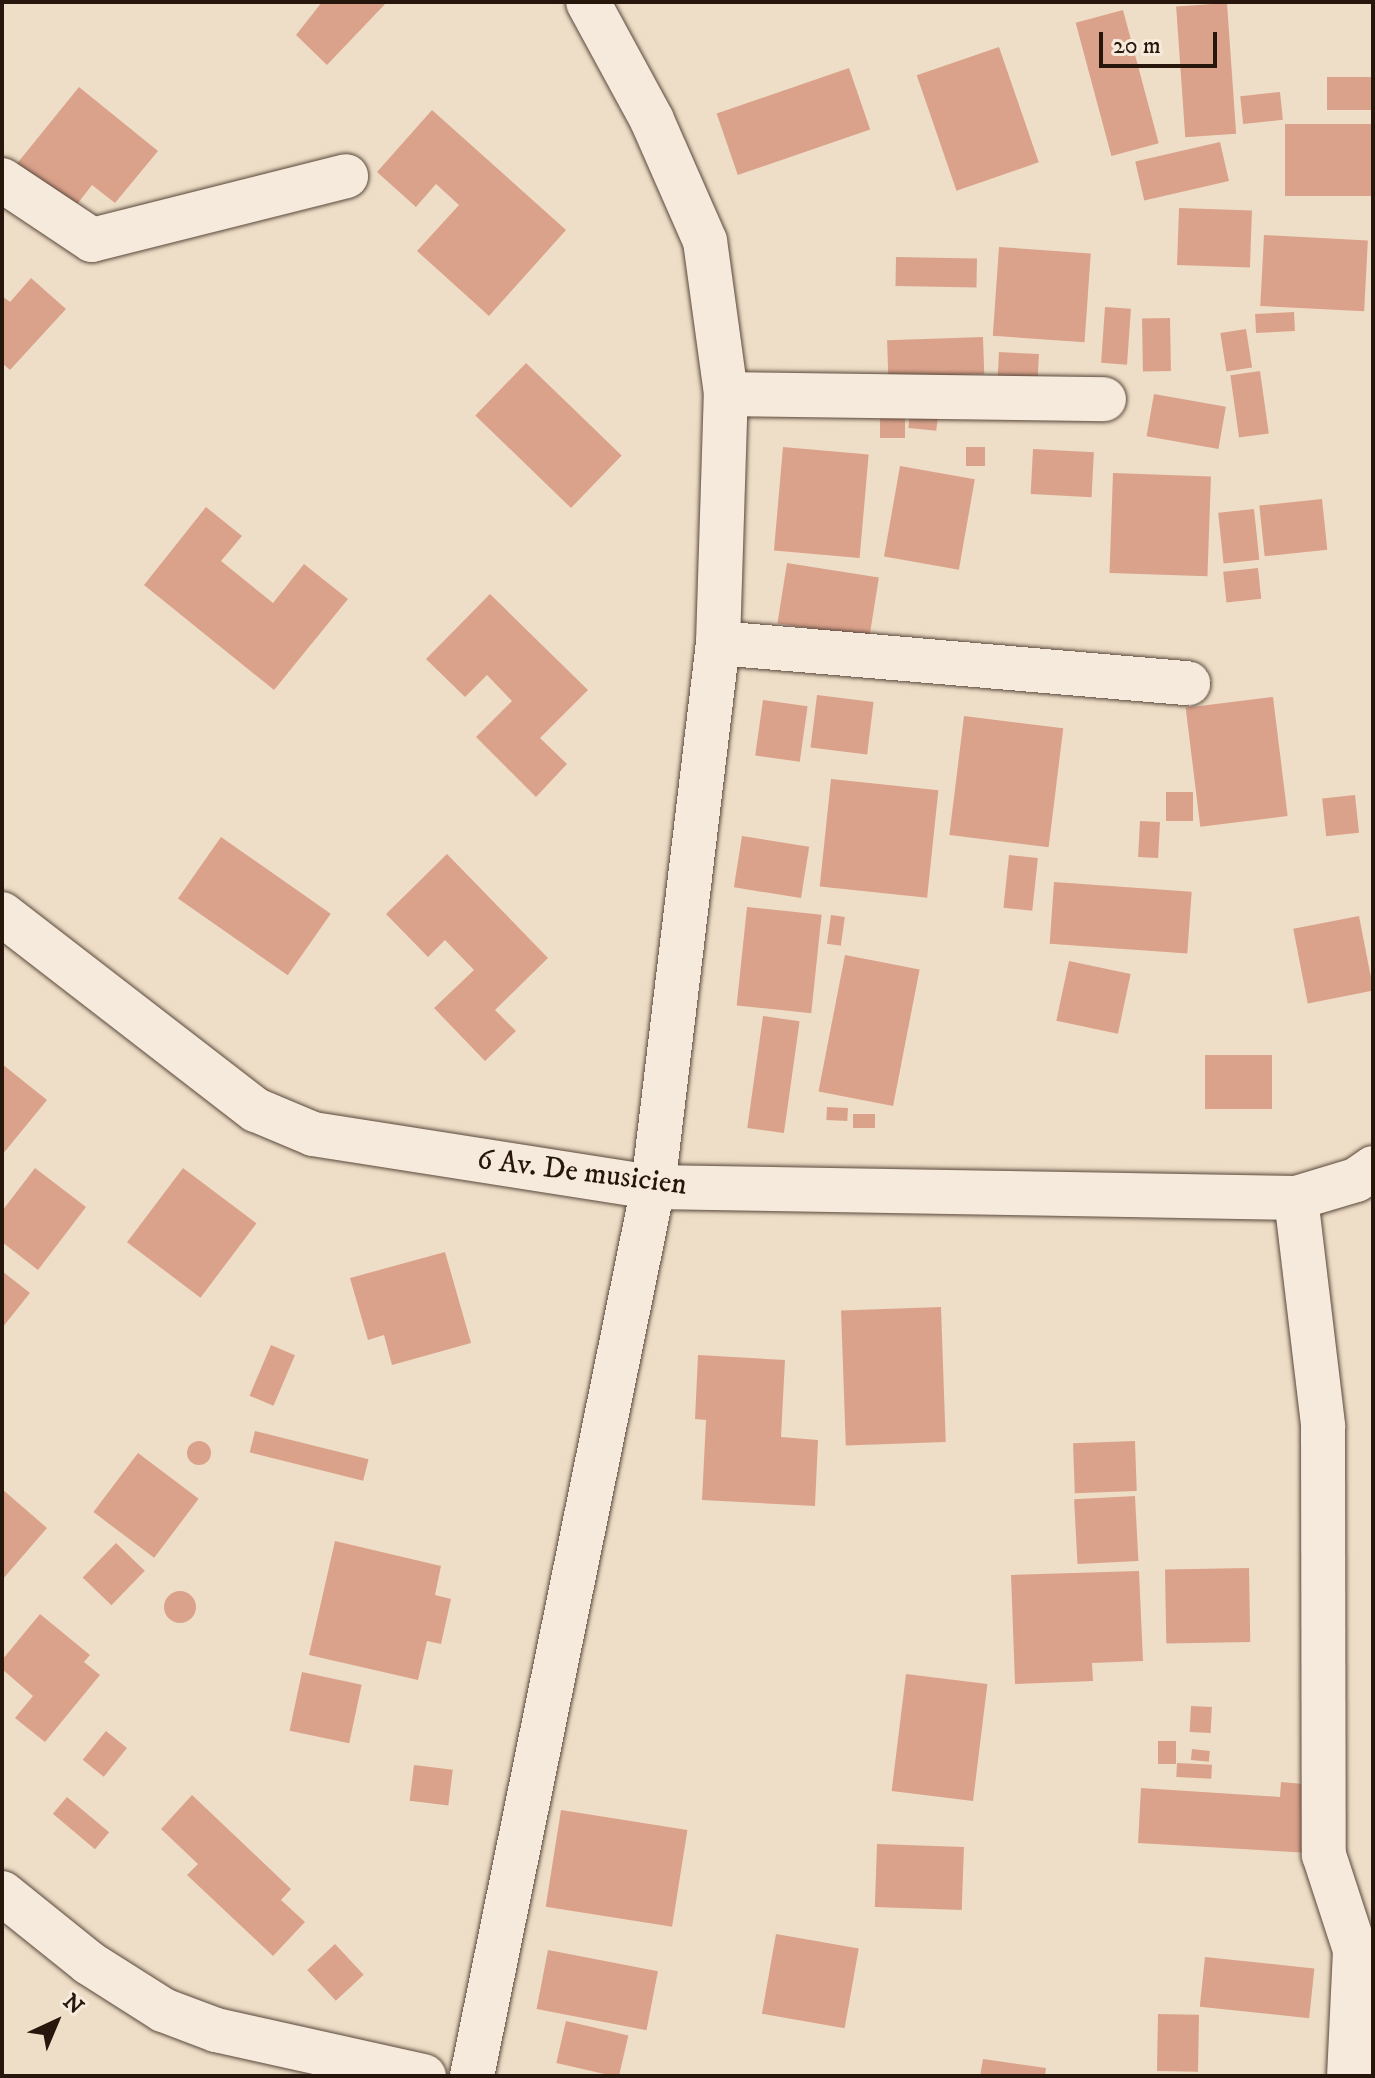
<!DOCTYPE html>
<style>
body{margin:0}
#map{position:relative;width:1375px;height:2078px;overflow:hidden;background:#efdec7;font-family:"IM FELL DW Pica",serif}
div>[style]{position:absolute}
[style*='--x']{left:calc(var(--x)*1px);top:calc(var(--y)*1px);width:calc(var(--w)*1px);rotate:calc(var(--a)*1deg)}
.building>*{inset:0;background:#dba28b;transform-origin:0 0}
.round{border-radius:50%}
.roads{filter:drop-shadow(0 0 2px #59483b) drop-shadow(0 0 2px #59483b)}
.minor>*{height:44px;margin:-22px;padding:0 22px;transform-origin:22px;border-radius:22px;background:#f5eadb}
span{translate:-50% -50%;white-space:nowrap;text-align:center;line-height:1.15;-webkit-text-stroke:6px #f5eadb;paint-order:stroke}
.street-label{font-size:30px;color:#27160c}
.frame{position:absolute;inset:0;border:4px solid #27160c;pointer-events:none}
.north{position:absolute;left:16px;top:1982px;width:80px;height:80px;-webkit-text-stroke:6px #f5eadb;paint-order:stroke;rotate:44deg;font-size:22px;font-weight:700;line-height:32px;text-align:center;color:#27160c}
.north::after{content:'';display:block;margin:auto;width:28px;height:36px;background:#27160c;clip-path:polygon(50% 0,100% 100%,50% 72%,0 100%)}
.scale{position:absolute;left:1099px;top:32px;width:118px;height:36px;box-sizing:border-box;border:4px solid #27160c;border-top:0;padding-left:10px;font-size:24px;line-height:28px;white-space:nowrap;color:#27160c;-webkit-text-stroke:6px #f5eadb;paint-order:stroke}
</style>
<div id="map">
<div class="building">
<i style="clip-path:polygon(322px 2px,387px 2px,327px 65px,296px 35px)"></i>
<i style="left:1227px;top:3px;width:131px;height:51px;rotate:86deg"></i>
<i style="left:1123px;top:10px;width:138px;height:49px;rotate:75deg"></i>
<i style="left:999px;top:47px;width:122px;height:87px;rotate:71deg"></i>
<i style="left:849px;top:68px;width:65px;height:140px;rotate:71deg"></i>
<i style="left:1373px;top:77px;width:33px;height:46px;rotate:90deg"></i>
<i style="clip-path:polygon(79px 87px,158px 151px,115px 203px,92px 185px,71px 212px,15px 166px)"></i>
<i style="left:1280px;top:92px;width:28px;height:40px;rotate:84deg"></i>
<i style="clip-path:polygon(432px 110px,566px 230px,489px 316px,417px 251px,459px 205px,436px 184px,416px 207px,377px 172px)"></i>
<i style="left:1373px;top:124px;width:72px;height:88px;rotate:90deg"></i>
<i style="left:1220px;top:142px;width:40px;height:87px;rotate:77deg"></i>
<i style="left:1179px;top:208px;width:73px;height:57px;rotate:2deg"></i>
<i style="left:1264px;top:235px;width:104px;height:71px;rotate:3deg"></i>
<i style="left:999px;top:247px;width:92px;height:89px;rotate:4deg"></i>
<i style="left:896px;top:257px;width:81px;height:29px;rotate:1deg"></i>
<i style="clip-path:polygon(31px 278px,66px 309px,10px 370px,2px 363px,2px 296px,10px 302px)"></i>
<i style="left:1105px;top:307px;width:26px;height:56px;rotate:4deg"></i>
<i style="left:1294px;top:312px;width:19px;height:39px;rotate:87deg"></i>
<i style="left:1170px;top:318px;width:53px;height:28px;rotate:89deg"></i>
<i style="left:1246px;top:329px;width:39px;height:26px;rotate:81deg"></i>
<i style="left:983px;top:337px;width:37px;height:96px;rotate:88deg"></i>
<i style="left:999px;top:352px;width:40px;height:33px;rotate:3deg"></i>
<i style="left:526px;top:363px;width:133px;height:73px;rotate:44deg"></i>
<i style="left:1260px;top:371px;width:63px;height:30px;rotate:82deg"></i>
<i style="left:1154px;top:394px;width:73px;height:43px;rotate:10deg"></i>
<i style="left:910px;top:413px;width:28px;height:15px;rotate:6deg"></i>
<i style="left:880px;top:417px;width:25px;height:21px"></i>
<i style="left:783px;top:447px;width:86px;height:104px;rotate:5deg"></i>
<i style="left:966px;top:447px;width:19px;height:19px"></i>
<i style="left:1033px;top:449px;width:61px;height:45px;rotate:3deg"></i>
<i style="left:900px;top:466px;width:76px;height:92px;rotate:10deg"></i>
<i style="left:1113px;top:473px;width:98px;height:100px;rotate:2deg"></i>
<i style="left:1322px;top:499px;width:51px;height:63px;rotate:84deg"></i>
<i style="clip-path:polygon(206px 507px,242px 536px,221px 561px,273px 603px,304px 564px,348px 599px,274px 690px,144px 585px)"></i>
<i style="left:1254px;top:509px;width:51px;height:36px;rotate:84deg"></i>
<i style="left:787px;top:563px;width:93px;height:61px;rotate:9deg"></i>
<i style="left:1258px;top:568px;width:31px;height:35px;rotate:84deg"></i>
<i style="clip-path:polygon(490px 594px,588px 690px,540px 738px,567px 764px,536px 797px,476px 737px,512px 701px,487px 675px,465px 697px,426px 659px)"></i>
<i style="left:817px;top:695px;width:57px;height:53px;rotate:7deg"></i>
<i style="left:1273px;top:697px;width:120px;height:88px;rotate:83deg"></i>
<i style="left:763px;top:700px;width:45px;height:56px;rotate:8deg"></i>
<i style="left:964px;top:716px;width:100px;height:120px;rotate:7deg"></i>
<i style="left:831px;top:779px;width:108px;height:108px;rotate:6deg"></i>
<i style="left:1166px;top:792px;width:27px;height:29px"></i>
<i style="left:1355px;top:795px;width:38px;height:33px;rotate:84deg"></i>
<i style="left:1140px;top:821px;width:20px;height:36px;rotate:3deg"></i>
<i style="left:742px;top:836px;width:68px;height:52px;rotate:9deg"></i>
<i style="left:221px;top:837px;width:134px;height:75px;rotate:35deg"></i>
<i style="clip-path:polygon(447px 854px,548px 958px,495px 1010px,516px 1031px,485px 1061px,434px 1008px,474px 970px,445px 940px,428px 957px,386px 914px)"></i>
<i style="left:1009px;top:855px;width:29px;height:53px;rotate:6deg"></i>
<i style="left:1054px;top:882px;width:138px;height:62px;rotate:4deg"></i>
<i style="left:747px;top:907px;width:75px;height:99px;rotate:6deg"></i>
<i style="left:831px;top:915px;width:14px;height:29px;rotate:8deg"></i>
<i style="left:1359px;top:916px;width:76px;height:67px;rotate:79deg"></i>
<i style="left:845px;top:955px;width:76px;height:139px;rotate:11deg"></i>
<i style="left:1069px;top:961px;width:63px;height:61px;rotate:12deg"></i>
<i style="left:763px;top:1016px;width:37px;height:113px;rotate:8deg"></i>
<i style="left:1205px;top:1055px;width:67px;height:54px"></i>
<i style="clip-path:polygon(2px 1064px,47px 1100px,2px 1155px)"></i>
<i style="left:827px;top:1107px;width:21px;height:13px;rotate:3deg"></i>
<i style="left:853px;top:1114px;width:22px;height:14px"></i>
<i style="clip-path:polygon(35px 1168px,86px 1207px,38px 1270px,2px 1242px,2px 1211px)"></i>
<i style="left:183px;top:1168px;width:92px;height:93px;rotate:37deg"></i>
<i style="clip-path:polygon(445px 1252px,471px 1343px,392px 1365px,384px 1335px,368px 1340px,350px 1278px)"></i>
<i style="clip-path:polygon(2px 1271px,30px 1293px,2px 1328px)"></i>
<i style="left:941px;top:1307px;width:135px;height:100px;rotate:88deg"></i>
<i style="left:271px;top:1345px;width:26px;height:55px;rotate:23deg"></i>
<i style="clip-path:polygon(698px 1355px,785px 1360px,781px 1437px,818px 1440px,815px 1506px,702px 1500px,706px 1420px,695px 1419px)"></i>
<i style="left:255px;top:1431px;width:117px;height:22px;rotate:14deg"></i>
<i class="round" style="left:187px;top:1441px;width:24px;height:24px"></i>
<i style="left:1135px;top:1441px;width:50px;height:62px;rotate:88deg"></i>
<i style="left:138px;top:1453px;width:76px;height:74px;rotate:37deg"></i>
<i style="clip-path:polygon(2px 1489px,47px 1528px,2px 1580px)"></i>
<i style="left:1135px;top:1496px;width:65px;height:61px;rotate:87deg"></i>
<i style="clip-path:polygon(335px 1541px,441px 1566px,435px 1595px,451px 1599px,441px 1644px,427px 1641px,418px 1680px,309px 1655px)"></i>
<i style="left:116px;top:1543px;width:40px;height:48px;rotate:44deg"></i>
<i style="left:1249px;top:1568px;width:74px;height:84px;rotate:89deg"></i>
<i style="clip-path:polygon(1139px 1571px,1143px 1661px,1092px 1663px,1093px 1681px,1015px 1684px,1011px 1575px)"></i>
<i class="round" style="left:164px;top:1591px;width:32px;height:32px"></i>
<i style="clip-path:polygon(40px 1614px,90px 1655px,84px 1662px,100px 1675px,45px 1742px,15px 1718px,33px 1696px,2px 1669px,2px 1660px)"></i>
<i style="left:302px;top:1672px;width:61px;height:60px;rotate:12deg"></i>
<i style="left:906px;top:1674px;width:82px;height:118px;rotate:7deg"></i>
<i style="left:1191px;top:1706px;width:21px;height:26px;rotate:3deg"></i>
<i style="left:106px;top:1731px;width:27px;height:37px;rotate:39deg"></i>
<i style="left:1158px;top:1741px;width:18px;height:23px"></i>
<i style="left:1192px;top:1749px;width:18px;height:11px;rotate:6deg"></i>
<i style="left:1177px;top:1763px;width:35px;height:14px;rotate:3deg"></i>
<i style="left:414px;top:1765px;width:39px;height:36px;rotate:7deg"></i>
<i style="clip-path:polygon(1281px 1782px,1315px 1785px,1311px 1853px,1138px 1843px,1141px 1788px,1280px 1797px)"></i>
<i style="clip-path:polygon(192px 1795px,291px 1889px,281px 1900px,305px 1922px,273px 1956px,187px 1875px,198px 1864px,161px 1829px)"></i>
<i style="left:67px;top:1797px;width:55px;height:22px;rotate:40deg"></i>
<i style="left:561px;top:1810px;width:128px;height:98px;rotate:9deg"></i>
<i style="left:877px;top:1844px;width:87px;height:63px;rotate:2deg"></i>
<i style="left:776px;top:1934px;width:84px;height:81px;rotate:10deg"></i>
<i style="left:335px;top:1944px;width:42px;height:38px;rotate:47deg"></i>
<i style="left:548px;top:1950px;width:112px;height:60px;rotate:11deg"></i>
<i style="left:1205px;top:1957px;width:110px;height:50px;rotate:6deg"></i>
<i style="left:1158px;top:2014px;width:41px;height:57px;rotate:1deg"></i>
<i style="left:566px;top:2021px;width:64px;height:43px;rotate:13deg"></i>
<i style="clip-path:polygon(983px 2059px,1046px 2068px,1045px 2076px,980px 2076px)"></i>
</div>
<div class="roads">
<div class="minor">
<i style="--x:2;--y:180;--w:108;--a:33.7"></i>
<i style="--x:92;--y:240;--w:262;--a:-14.1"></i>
<i style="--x:726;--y:394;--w:378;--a:0.8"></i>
<i style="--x:718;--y:643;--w:472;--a:4.9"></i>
<i style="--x:2;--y:914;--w:321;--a:37.7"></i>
<i style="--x:256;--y:1110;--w:62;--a:22.8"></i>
<i style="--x:313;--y:1134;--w:344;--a:8.9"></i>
<i style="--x:653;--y:1187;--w:643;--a:0.98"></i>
<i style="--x:1296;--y:1198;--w:63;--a:-16.7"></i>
<i style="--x:1356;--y:1180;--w:21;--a:-35"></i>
<i style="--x:1296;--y:1198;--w:230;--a:83.2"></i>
<i style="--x:1323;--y:1426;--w:429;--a:89.9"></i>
<i style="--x:1324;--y:1855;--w:100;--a:71.9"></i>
<i style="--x:1355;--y:1950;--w:126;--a:92.7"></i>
<i style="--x:2;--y:1893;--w:112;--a:38.8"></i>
<i style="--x:89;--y:1963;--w:88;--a:32.4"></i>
<i style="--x:163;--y:2010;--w:57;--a:20.7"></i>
<i style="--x:216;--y:2030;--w:213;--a:12.5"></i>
<i style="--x:472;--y:2076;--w:907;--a:-78.49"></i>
<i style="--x:653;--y:1187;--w:548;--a:-83.19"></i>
<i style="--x:718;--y:643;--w:249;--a:-88.2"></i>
<i style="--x:726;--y:394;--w:154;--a:-97.8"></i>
<i style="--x:705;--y:241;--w:132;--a:-113.7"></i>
<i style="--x:652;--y:120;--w:134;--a:-118.5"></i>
</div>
</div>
<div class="street-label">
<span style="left:582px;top:1173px;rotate:7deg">6 Av. De musicien</span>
</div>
<div class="frame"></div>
<div class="north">N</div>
<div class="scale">20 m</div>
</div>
